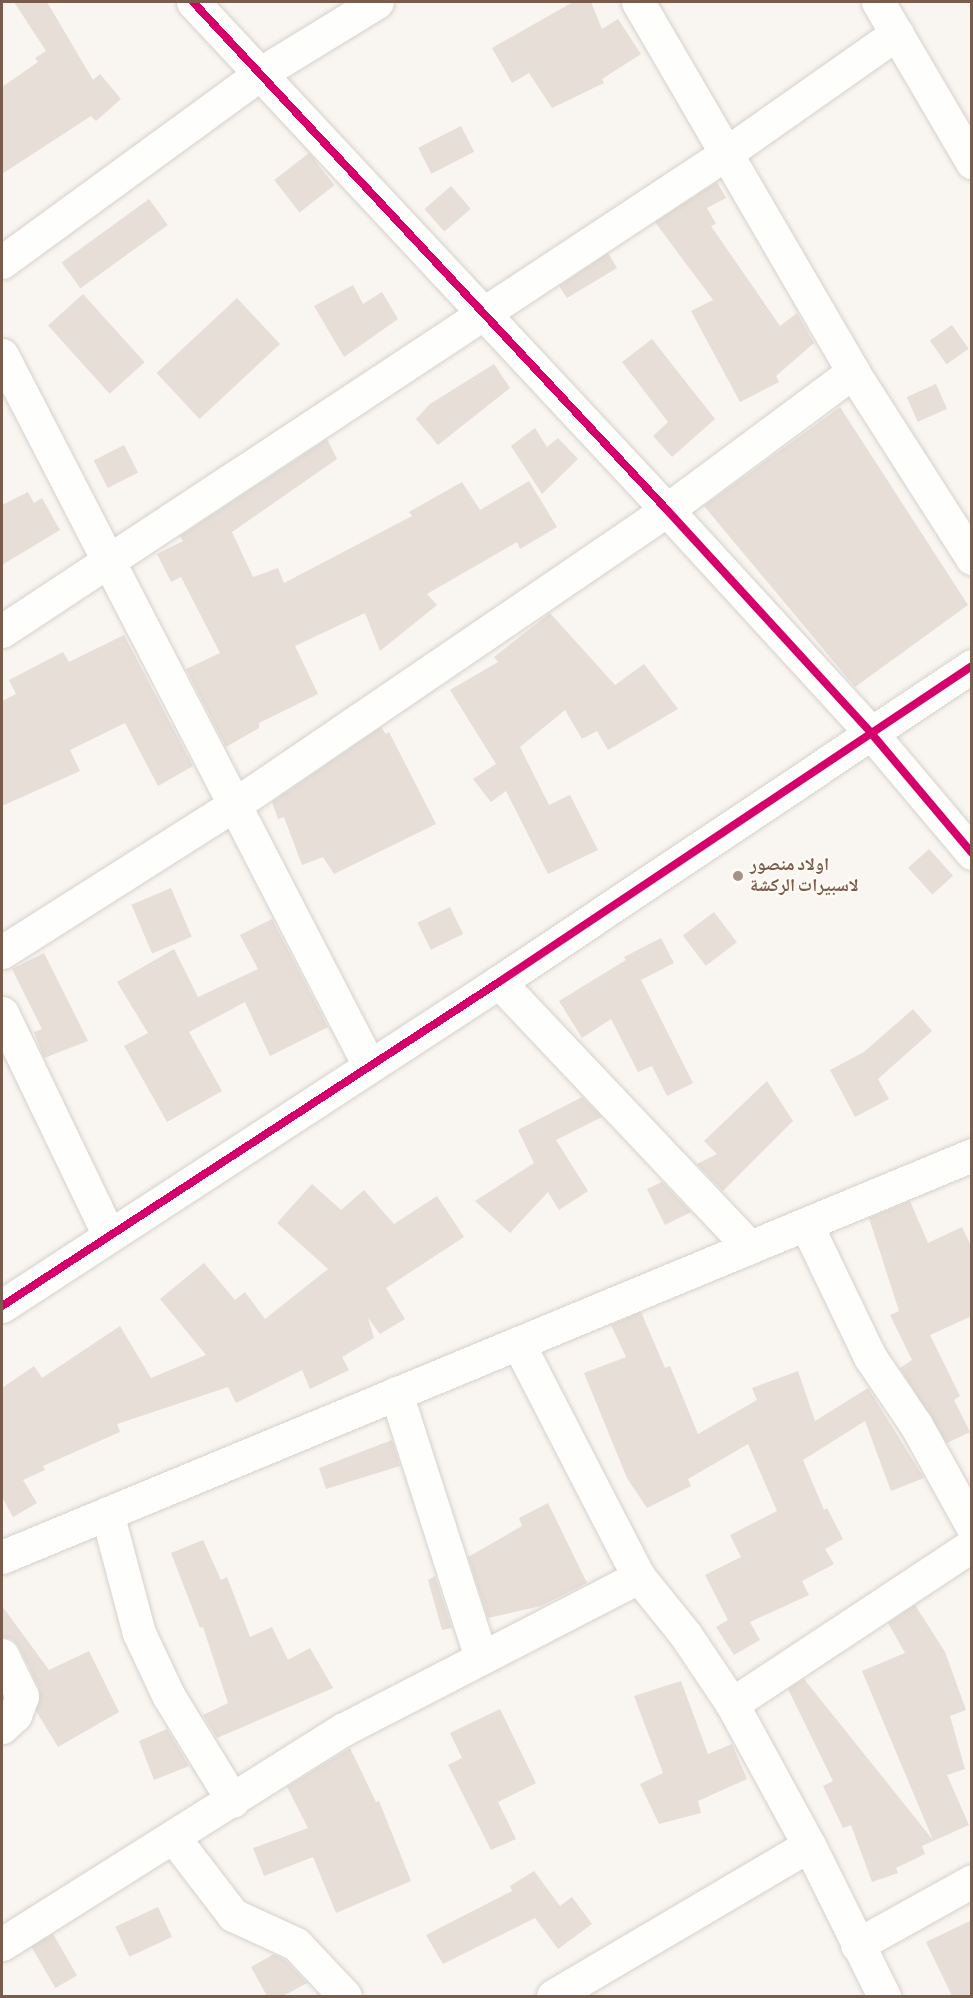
<!DOCTYPE html>
<meta charset="utf-8">
<style>
body{margin:0}
#map{position:relative;width:973px;height:1998px;overflow:hidden;background:#f9f5f0;font-family:"Alegreya Sans","Noto Naskh Arabic",sans-serif}
div>[style]{position:absolute}
[style*='--x']{left:calc(var(--x)*1px);top:calc(var(--y)*1px);width:calc(var(--w)*1px);rotate:calc(var(--a)*1deg)}
.building>*{inset:0;background:#e6ded7;transform-origin:0 0}
.roads{filter:drop-shadow(0 0 2px #d7d1cb) drop-shadow(0 0 2px #d7d1cb)}
.minor>*{height:33px;margin:-16.5px;padding:0 16.5px;transform-origin:16.5px;border-radius:16.5px;background:#fefefd}
.cycleway>*{height:8px;margin:-4px;padding:0 4px;transform-origin:4px;border-radius:4px;background:#d6006c}
.dots>*{width:16px;height:16px;translate:-50% -50%;box-sizing:border-box;border:3px solid #fffaf3;border-radius:50%}
span{translate:-50% -50%;white-space:nowrap;text-align:center;line-height:1.15;-webkit-text-stroke:4.5px #fffaf3;paint-order:stroke}
.poi-label{font-size:18px;color:#7a5c4d;font-weight:700}
.left{translate:0 -50%;text-align:left}
.frame{position:absolute;inset:0;border:3px solid #7a5c4d;pointer-events:none}
</style>
<div id="map">
<div class="building">
<i style="clip-path:polygon(14px 2px,47px 2px,93px 80px,100px 74px,121px 99px,96px 121px,91px 116px,2px 174px,2px 87px,38px 62px,35px 58px,46px 51px)"></i>
<i style="clip-path:polygon(573px 2px,591px 2px,602px 29px,618px 19px,641px 54px,602px 79px,604px 83px,552px 108px,529px 73px,512px 83px,492px 48px)"></i>
<i style="left:461px;top:126px;width:29px;height:48px;rotate:63deg"></i>
<i style="left:309px;top:153px;width:41px;height:44px;rotate:52deg"></i>
<i style="clip-path:polygon(717px 182px,726px 198px,707px 208px,716px 224px,711px 226px,780px 326px,797px 313px,814px 343px,776px 376px,779px 382px,740px 402px,691px 311px,713px 300px,655px 222px)"></i>
<i style="left:451px;top:186px;width:30px;height:35px;rotate:49deg"></i>
<i style="left:149px;top:199px;width:32px;height:108px;rotate:54deg"></i>
<i style="clip-path:polygon(608px 253px,617px 268px,567px 298px,559px 286px)"></i>
<i style="clip-path:polygon(353px 285px,363px 304px,382px 292px,398px 319px,344px 357px,314px 306px)"></i>
<i style="left:83px;top:294px;width:92px;height:47px;rotate:48deg"></i>
<i style="left:237px;top:298px;width:63px;height:110px;rotate:47deg"></i>
<i style="left:952px;top:325px;width:29px;height:27px;rotate:55deg"></i>
<i style="clip-path:polygon(652px 339px,715px 419px,672px 457px,653px 436px,668px 422px,622px 362px)"></i>
<i style="clip-path:polygon(494px 364px,510px 388px,438px 445px,416px 419px,430px 404px)"></i>
<i style="left:936px;top:384px;width:27px;height:32px;rotate:66deg"></i>
<i style="clip-path:polygon(840px 407px,968px 605px,855px 687px,704px 506px)"></i>
<i style="clip-path:polygon(535px 428px,547px 447px,558px 438px,578px 459px,542px 494px,511px 446px)"></i>
<i style="clip-path:polygon(327px 439px,337px 459px,232px 532px,253px 577px,278px 568px,284px 583px,412px 516px,409px 512px,462px 482px,480px 510px,529px 481px,557px 527px,520px 549px,517px 542px,427px 594px,437px 605px,380px 651px,365px 613px,295px 646px,318px 694px,259px 723px,259px 728px,226px 747px,186px 669px,220px 653px,181px 577px,171px 582px,157px 554px,183px 541px,180px 536px)"></i>
<i style="left:124px;top:445px;width:31px;height:34px;rotate:63deg"></i>
<i style="clip-path:polygon(28px 492px,34px 503px,42px 498px,60px 530px,2px 565px,2px 505px)"></i>
<i style="clip-path:polygon(550px 613px,615px 685px,644px 664px,678px 709px,608px 750px,597px 731px,582px 739px,565px 710px,520px 747px,549px 805px,570px 795px,598px 850px,548px 874px,506px 791px,491px 802px,473px 779px,496px 764px,450px 690px,498px 662px,494px 657px)"></i>
<i style="clip-path:polygon(124px 635px,193px 766px,158px 786px,125px 723px,70px 750px,80px 771px,2px 806px,2px 701px,16px 694px,9px 680px,63px 652px,69px 662px)"></i>
<i style="clip-path:polygon(381px 727px,386px 734px,389px 732px,436px 824px,334px 874px,323px 857px,302px 865px,284px 817px,278px 819px,272px 802px)"></i>
<i style="left:929px;top:849px;width:36px;height:28px;rotate:48deg"></i>
<i style="left:171px;top:888px;width:53px;height:43px;rotate:67deg"></i>
<i style="left:450px;top:907px;width:30px;height:36px;rotate:64deg"></i>
<i style="left:714px;top:912px;width:38px;height:39px;rotate:53deg"></i>
<i style="clip-path:polygon(272px 919px,328px 1027px,270px 1056px,245px 1002px,189px 1032px,222px 1091px,167px 1122px,124px 1046px,148px 1033px,117px 982px,174px 949px,198px 997px,258px 969px,240px 935px)"></i>
<i style="clip-path:polygon(661px 938px,674px 963px,641px 980px,693px 1083px,667px 1096px,652px 1066px,638px 1072px,611px 1019px,582px 1038px,559px 1001px,626px 960px,624px 957px)"></i>
<i style="clip-path:polygon(44px 953px,88px 1041px,44px 1058px,34px 1032px,42px 1029px,12px 969px)"></i>
<i style="clip-path:polygon(913px 1009px,932px 1031px,878px 1079px,889px 1099px,855px 1117px,830px 1070px,864px 1052px)"></i>
<i style="clip-path:polygon(767px 1081px,793px 1121px,723px 1191px,697px 1164px,717px 1154px,704px 1141px)"></i>
<i style="clip-path:polygon(582px 1097px,602px 1117px,556px 1140px,588px 1191px,559px 1210px,548px 1192px,510px 1233px,475px 1201px,534px 1163px,518px 1130px)"></i>
<i style="clip-path:polygon(662px 1182px,691px 1212px,665px 1225px,647px 1189px)"></i>
<i style="clip-path:polygon(312px 1184px,341px 1210px,364px 1190px,394px 1224px,437px 1196px,464px 1237px,386px 1288px,405px 1319px,380px 1334px,368px 1318px,374px 1338px,342px 1357px,349px 1370px,310px 1389px,302px 1370px,236px 1403px,228px 1387px,117px 1424px,120px 1432px,43px 1466px,45px 1470px,23px 1480px,37px 1503px,13px 1517px,2px 1497px,2px 1388px,34px 1366px,42px 1378px,120px 1326px,151px 1378px,206px 1355px,160px 1299px,204px 1263px,235px 1300px,245px 1292px,265px 1319px,328px 1269px,277px 1223px)"></i>
<i style="clip-path:polygon(910px 1201px,928px 1243px,962px 1227px,972px 1248px,972px 1316px,930px 1335px,960px 1396px,954px 1400px,970px 1432px,947px 1443px,900px 1368px,912px 1360px,890px 1315px,899px 1311px,869px 1218px)"></i>
<i style="clip-path:polygon(641px 1312px,665px 1368px,670px 1366px,698px 1434px,757px 1400px,752px 1388px,798px 1371px,815px 1421px,868px 1388px,924px 1478px,891px 1491px,865px 1421px,803px 1460px,824px 1510px,827px 1508px,843px 1539px,825px 1549px,834px 1564px,802px 1581px,809px 1595px,750px 1622px,760px 1640px,734px 1655px,716px 1627px,728px 1620px,705px 1575px,741px 1557px,730px 1535px,777px 1511px,748px 1444px,688px 1479px,691px 1486px,647px 1508px,627px 1478px,584px 1373px,626px 1357px,611px 1325px)"></i>
<i style="clip-path:polygon(392px 1440px,400px 1466px,326px 1489px,319px 1468px)"></i>
<i style="clip-path:polygon(548px 1503px,587px 1583px,541px 1606px,488px 1618px,468px 1557px,522px 1526px,519px 1518px)"></i>
<i style="clip-path:polygon(203px 1540px,221px 1580px,227px 1577px,250px 1637px,272px 1627px,288px 1660px,310px 1648px,333px 1688px,217px 1738px,203px 1715px,228px 1703px,203px 1627px,200px 1628px,171px 1553px)"></i>
<i style="clip-path:polygon(435px 1576px,452px 1628px,442px 1630px,428px 1580px)"></i>
<i style="clip-path:polygon(915px 1605px,945px 1652px,966px 1710px,950px 1716px,965px 1769px,947px 1775px,969px 1825px,922px 1846px,925px 1854px,896px 1868px,898px 1873px,872px 1882px,851px 1825px,843px 1828px,823px 1786px,833px 1781px,788px 1689px,804px 1679px,933px 1840px,862px 1671px,905px 1653px,888px 1623px)"></i>
<i style="clip-path:polygon(2px 1606px,49px 1670px,89px 1651px,119px 1712px,58px 1747px,36px 1711px,39px 1688px,19px 1647px,12px 1639px,2px 1637px)"></i>
<i style="clip-path:polygon(681px 1681px,708px 1754px,732px 1744px,747px 1779px,698px 1801px,701px 1813px,659px 1824px,640px 1784px,663px 1773px,634px 1696px)"></i>
<i style="clip-path:polygon(500px 1709px,536px 1783px,498px 1802px,516px 1839px,491px 1850px,448px 1765px,462px 1758px,450px 1733px)"></i>
<i style="clip-path:polygon(167px 1729px,189px 1766px,154px 1780px,139px 1741px)"></i>
<i style="clip-path:polygon(350px 1748px,376px 1802px,379px 1801px,411px 1881px,336px 1913px,313px 1857px,264px 1876px,253px 1848px,308px 1828px,287px 1787px)"></i>
<i style="clip-path:polygon(534px 1871px,560px 1906px,572px 1897px,592px 1924px,558px 1949px,535px 1918px,443px 1964px,426px 1935px,512px 1891px,510px 1886px)"></i>
<i style="left:158px;top:1907px;width:33px;height:47px;rotate:65deg"></i>
<i style="clip-path:polygon(972px 1920px,972px 1996px,952px 1996px,926px 1942px)"></i>
<i style="left:53px;top:1934px;width:48px;height:25px;rotate:60deg"></i>
<i style="clip-path:polygon(274px 1954px,285px 1960px,307px 1983px,283px 1996px,267px 1996px,251px 1967px)"></i>
</div>
<div class="roads">
<div class="minor">
<i style="--x:193;--y:2;--w:695;--a:46.98"></i>
<i style="--x:667;--y:510;--w:302;--a:47.5"></i>
<i style="--x:871;--y:733;--w:157;--a:49.9"></i>
<i style="--x:638;--y:2;--w:428;--a:59.8"></i>
<i style="--x:853;--y:372;--w:221;--a:57.4"></i>
<i style="--x:878;--y:2;--w:186;--a:59.6"></i>
<i style="--x:2;--y:262;--w:321;--a:-36.1"></i>
<i style="--x:261;--y:73;--w:136;--a:-31.5"></i>
<i style="--x:2;--y:355;--w:799;--a:62.67"></i>
<i style="--x:2;--y:631;--w:866;--a:-33.41"></i>
<i style="--x:725;--y:154;--w:210;--a:-35.1"></i>
<i style="--x:2;--y:952;--w:275;--a:-32.4"></i>
<i style="--x:234;--y:805;--w:524;--a:-34.27"></i>
<i style="--x:667;--y:510;--w:232;--a:-36.6"></i>
<i style="--x:499;--y:982;--w:365;--a:46.6"></i>
<i style="--x:2;--y:1013;--w:246;--a:64.3"></i>
<i style="--x:806;--y:1224;--w:148;--a:64.3"></i>
<i style="--x:870;--y:1357;--w:82;--a:55.9"></i>
<i style="--x:916;--y:1425;--w:115;--a:61"></i>
<i style="--x:2;--y:1306;--w:593;--a:-33.1"></i>
<i style="--x:499;--y:982;--w:569;--a:-33.75"></i>
<i style="--x:518;--y:1343;--w:263;--a:62.7"></i>
<i style="--x:639;--y:1577;--w:73;--a:51.1"></i>
<i style="--x:685;--y:1634;--w:84;--a:56.1"></i>
<i style="--x:732;--y:1704;--w:161;--a:61.4"></i>
<i style="--x:809;--y:1845;--w:169;--a:63.6"></i>
<i style="--x:396;--y:1393;--w:278;--a:72.2"></i>
<i style="--x:107;--y:1513;--w:124;--a:75.1"></i>
<i style="--x:139;--y:1633;--w:68;--a:64.9"></i>
<i style="--x:168;--y:1695;--w:124;--a:58.5"></i>
<i style="--x:2;--y:1557;--w:1050;--a:-22.51"></i>
<i style="--x:2;--y:1655;--w:46;--a:64"></i>
<i style="--x:22;--y:1696;--w:20;--a:110"></i>
<i style="--x:15;--y:1715;--w:18;--a:137"></i>
<i style="--x:732;--y:1704;--w:288;--a:-33.5"></i>
<i style="--x:174;--y:1838;--w:97;--a:52.5"></i>
<i style="--x:233;--y:1915;--w:69;--a:24.7"></i>
<i style="--x:296;--y:1944;--w:71;--a:46.7"></i>
<i style="--x:2;--y:1944;--w:404;--a:-32.2"></i>
<i style="--x:344;--y:1729;--w:332;--a:-27.3"></i>
<i style="--x:857;--y:1945;--w:132;--a:-29.1"></i>
<i style="--x:553;--y:1996;--w:297;--a:-30.5"></i>
</div>
</div>
<div class="cycleway">
<i style="--x:193;--y:2;--w:695;--a:46.98"></i>
<i style="--x:667;--y:510;--w:302;--a:47.5"></i>
<i style="--x:871;--y:733;--w:157;--a:49.9"></i>
<i style="--x:2;--y:1306;--w:593;--a:-33.1"></i>
<i style="--x:499;--y:982;--w:569;--a:-33.75"></i>
</div>
<div class="dots">
<i style="left:738px;top:876px;background:#a69286"></i>
</div>
<div class="poi-label">
<span class="left" style="left:750px;top:876px">اولاد منصور<br>لاسبيرات الركشة</span>
</div>
<div class="frame"></div>
</div>
